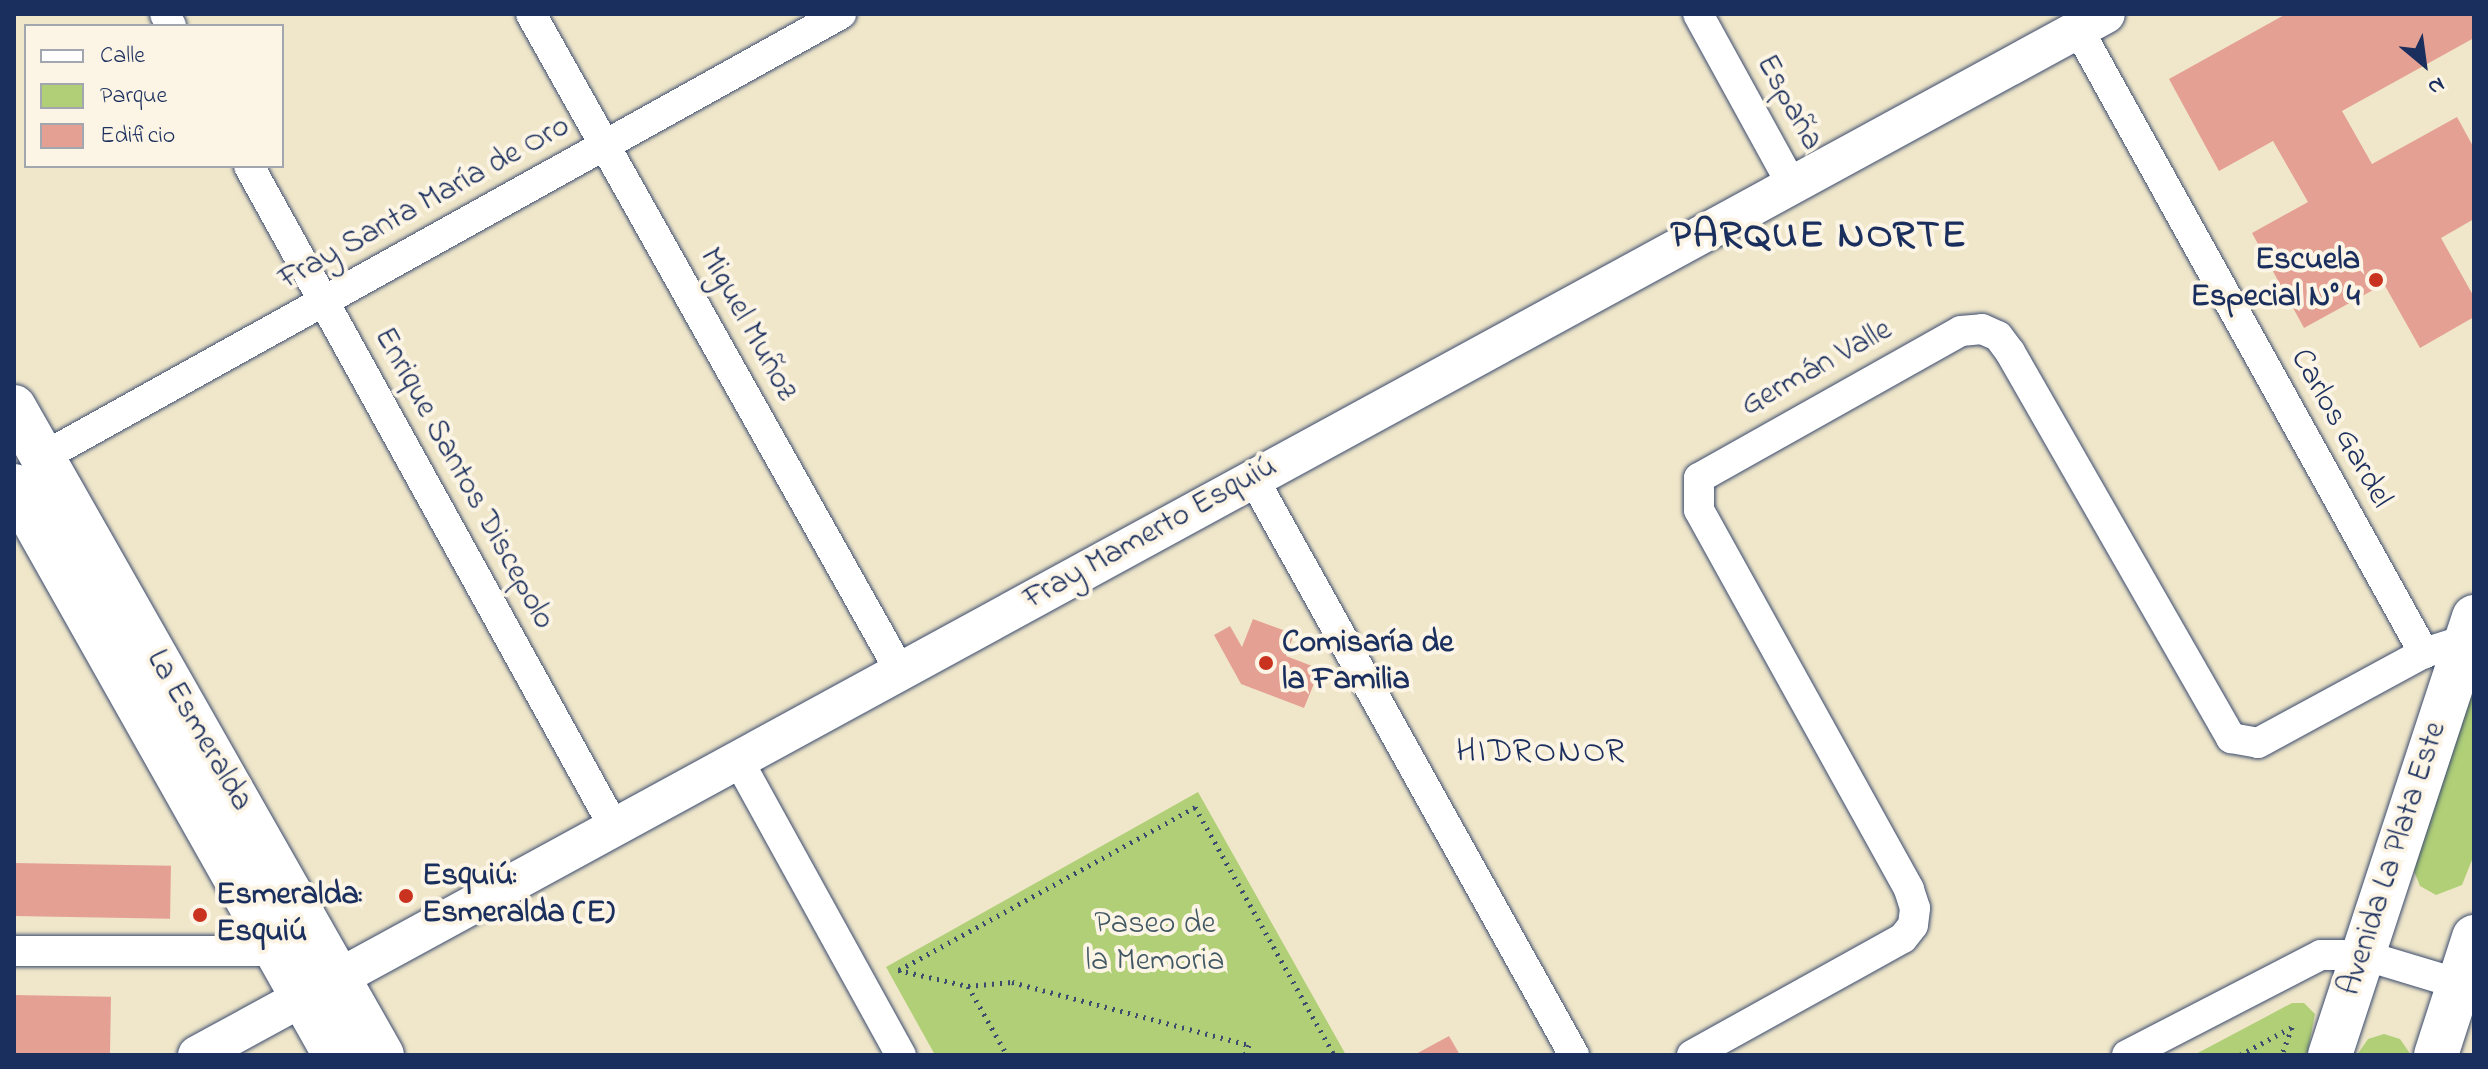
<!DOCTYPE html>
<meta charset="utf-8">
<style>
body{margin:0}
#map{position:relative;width:2488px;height:1069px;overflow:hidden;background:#f0e7ca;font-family:"Indie Flower",sans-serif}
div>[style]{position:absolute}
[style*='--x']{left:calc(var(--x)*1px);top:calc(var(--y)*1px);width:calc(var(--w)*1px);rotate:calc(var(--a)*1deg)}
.green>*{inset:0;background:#b0cf77}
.building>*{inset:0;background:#e4a193;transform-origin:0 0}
.path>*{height:5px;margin-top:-2.5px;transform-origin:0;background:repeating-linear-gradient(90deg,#3b4b6e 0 2px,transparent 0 8px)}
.roads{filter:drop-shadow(0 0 2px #3b4b6e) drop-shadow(0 0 2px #3b4b6e)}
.minor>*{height:30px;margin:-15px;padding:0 15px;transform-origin:15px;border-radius:15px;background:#fff}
.tertiary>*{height:38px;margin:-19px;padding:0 19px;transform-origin:19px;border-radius:19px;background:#fff}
.secondary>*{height:44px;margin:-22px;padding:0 22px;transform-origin:22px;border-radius:22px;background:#fff}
.dots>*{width:22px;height:22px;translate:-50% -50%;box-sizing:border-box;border:4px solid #fcf5e5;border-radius:50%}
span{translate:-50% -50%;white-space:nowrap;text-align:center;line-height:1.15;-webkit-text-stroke:8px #fcf5e5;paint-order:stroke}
.street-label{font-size:32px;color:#1b2f5e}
.poi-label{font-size:32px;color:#1b2f5e;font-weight:700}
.right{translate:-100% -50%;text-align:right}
.left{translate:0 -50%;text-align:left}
.park-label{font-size:32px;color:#405764}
.neighbourhood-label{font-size:34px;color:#1b2f5e;letter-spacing:2px}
.district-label{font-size:40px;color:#1b2f5e;font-weight:700;letter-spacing:2px}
.frame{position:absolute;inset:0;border:16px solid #1b2f5e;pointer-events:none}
.legend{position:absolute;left:24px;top:24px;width:260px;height:144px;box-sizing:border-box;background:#fcf5e5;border:2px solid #a2a6af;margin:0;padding:10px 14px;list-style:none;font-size:24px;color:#1b2f5e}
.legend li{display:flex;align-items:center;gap:16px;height:40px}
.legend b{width:40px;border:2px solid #a2a6af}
.north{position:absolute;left:2384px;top:24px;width:80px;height:80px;-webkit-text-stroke:6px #fcf5e5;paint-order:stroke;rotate:151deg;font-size:22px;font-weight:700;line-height:32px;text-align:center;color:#1b2f5e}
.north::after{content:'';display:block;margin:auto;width:28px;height:36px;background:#1b2f5e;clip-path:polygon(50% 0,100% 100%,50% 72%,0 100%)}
</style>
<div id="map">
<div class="green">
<i style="clip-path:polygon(2474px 695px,2474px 855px,2462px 885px,2436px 895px,2420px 886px,2413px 869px,2468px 701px)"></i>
<i style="clip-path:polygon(1198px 792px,1346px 1055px,935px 1055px,886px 967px)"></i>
<i style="clip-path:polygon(2292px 1003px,2304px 1003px,2315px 1014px,2307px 1055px,2194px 1055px)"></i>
<i style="clip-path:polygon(2384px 1034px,2400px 1039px,2411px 1055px,2357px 1055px,2368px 1039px)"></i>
</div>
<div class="building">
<i style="clip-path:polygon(2286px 14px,2474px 14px,2474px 38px,2342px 111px,2372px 164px,2457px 117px,2474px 148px,2474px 219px,2441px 238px,2474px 297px,2474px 317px,2420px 348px,2384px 284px,2304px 328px,2252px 233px,2308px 202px,2273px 141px,2219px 171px,2169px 79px)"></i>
<i style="clip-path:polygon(1253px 619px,1294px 634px,1286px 656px,1320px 669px,1304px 708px,1241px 684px,1214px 635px,1230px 626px,1242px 647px)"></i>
<i style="left:14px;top:863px;width:157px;height:53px;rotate:1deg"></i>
<i style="left:14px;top:995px;width:97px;height:59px;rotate:1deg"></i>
<i style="clip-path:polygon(1449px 1036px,1460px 1055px,1414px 1055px)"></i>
</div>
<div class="path">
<i style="--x:898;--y:970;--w:72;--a:12.9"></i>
<i style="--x:968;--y:986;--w:79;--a:60.5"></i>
<i style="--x:899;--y:970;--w:338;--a:-28.8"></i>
<i style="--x:1195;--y:807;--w:284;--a:60.7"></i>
<i style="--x:968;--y:986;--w:44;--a:-5.2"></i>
<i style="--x:1012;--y:982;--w:245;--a:14.9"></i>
<i style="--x:1249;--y:1045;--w:11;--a:112"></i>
<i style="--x:2240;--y:1055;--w:59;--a:-28.3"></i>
<i style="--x:2292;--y:1027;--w:30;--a:110"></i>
</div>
<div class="roads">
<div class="minor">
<i style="--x:165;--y:14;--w:13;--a:63"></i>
<i style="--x:531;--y:14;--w:754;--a:60.68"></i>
<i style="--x:1698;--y:14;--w:195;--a:61.2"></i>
<i style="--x:2078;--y:29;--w:714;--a:60.99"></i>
<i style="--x:249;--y:166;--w:755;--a:61.09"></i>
<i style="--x:43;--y:457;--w:913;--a:-29.04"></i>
<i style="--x:1253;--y:478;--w:660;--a:60.91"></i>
<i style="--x:738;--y:760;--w:337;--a:61.1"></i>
<i style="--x:14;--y:951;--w:262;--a:0"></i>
<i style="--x:1692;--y:1055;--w:241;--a:-29"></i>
<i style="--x:1903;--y:938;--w:16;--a:-52"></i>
<i style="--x:1913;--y:925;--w:17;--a:-83"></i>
<i style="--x:1915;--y:908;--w:20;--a:-108"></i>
<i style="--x:1909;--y:889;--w:433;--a:-119"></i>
<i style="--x:1699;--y:510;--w:32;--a:-90"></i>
<i style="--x:1699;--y:478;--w:300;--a:-29.3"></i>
<i style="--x:1961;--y:331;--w:21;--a:-5"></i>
<i style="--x:1982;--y:329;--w:17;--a:24"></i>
<i style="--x:1998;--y:336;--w:20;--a:53"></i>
<i style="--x:2010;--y:352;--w:445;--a:60.2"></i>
<i style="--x:2231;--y:738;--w:27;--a:10"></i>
<i style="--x:2258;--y:743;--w:189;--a:-28.5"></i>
<i style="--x:2424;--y:653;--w:52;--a:-17.7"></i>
<i style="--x:2127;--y:1055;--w:218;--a:-27.3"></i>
<i style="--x:2321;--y:955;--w:42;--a:0"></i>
<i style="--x:2363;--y:955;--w:100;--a:16.8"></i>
</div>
<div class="tertiary">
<i style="--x:197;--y:1055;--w:2174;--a:-28.6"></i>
</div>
<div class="secondary">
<i style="--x:14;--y:407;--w:745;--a:60.41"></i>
<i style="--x:14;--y:486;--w:653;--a:60.57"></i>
<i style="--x:2330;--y:1055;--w:461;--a:-71.8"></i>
<i style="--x:2436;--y:1055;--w:124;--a:-72.1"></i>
</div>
</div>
<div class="dots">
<i style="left:2376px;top:280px;background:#c8321e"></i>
<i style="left:1266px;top:663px;background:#c8321e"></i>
<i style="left:406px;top:896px;background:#c8321e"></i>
<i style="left:200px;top:915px;background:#c8321e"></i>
</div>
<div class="street-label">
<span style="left:1788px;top:103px;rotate:61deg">España</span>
<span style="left:425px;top:204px;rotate:-29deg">Fray Santa María de Oro</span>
<span style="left:747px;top:325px;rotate:61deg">Miguel Muñoz</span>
<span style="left:1817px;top:369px;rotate:-29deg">Germán Valle</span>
<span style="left:2340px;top:429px;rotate:61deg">Carlos Gardel</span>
<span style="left:463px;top:479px;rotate:61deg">Enrique Santos Discepolo</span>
<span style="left:1151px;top:534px;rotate:-29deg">Fray Mamerto Esquiú</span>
<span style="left:198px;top:731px;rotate:60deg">La Esmeralda</span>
<span style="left:2394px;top:859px;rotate:-72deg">Avenida La Plata Este</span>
</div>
<div class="poi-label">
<span class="right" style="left:2360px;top:280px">Escuela<br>Especial N° 4</span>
<span class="left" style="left:1282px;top:663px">Comisaría de<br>la Familia</span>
<span class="left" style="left:422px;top:896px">Esquiú:<br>Esmeralda (E)</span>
<span class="left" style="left:216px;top:915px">Esmeralda:<br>Esquiú</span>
</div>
<div class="park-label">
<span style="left:1155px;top:944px">Paseo de<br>la Memoria</span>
</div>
<div class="neighbourhood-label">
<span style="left:1541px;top:754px">HIDRONOR</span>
</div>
<div class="district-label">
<span style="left:1819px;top:237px">PARQUE NORTE</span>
</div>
<div class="frame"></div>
<ul class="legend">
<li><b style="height:10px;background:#fff"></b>Calle</li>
<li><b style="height:22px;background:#b0cf77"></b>Parque</li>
<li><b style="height:22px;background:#e4a193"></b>Edificio</li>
</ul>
<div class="north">N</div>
</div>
